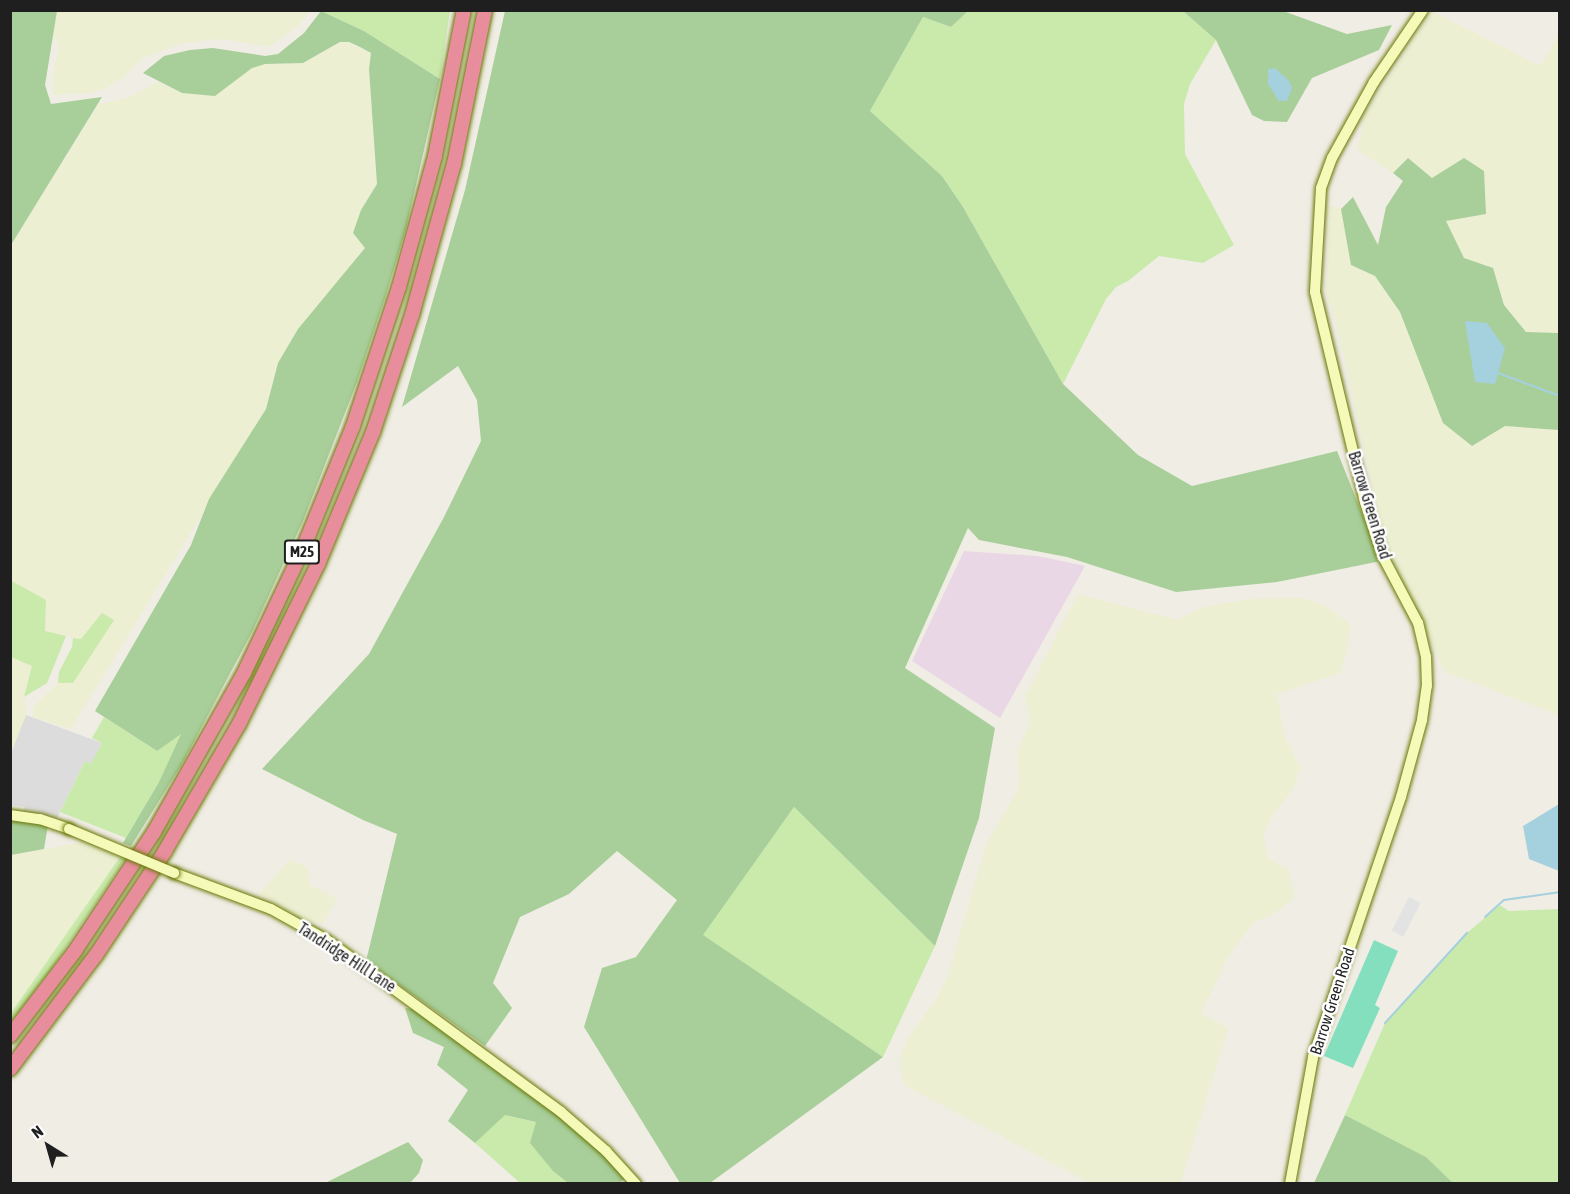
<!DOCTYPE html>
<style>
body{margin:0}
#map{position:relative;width:1570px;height:1194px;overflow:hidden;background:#f0ede5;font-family:"Asap Condensed",sans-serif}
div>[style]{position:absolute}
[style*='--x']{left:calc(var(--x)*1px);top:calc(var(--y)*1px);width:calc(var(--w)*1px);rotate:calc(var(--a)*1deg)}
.residential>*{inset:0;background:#dddcdc}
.industrial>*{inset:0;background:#e9d7e5}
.farmland>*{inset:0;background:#ecefd1}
.grass>*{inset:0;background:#c9eaab}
.forest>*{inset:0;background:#a8cf9a}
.pitch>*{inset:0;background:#83dfbe}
.parking>*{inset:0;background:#e3e3e3;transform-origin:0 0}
.water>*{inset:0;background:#a5d0de}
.stream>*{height:2px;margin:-1px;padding:0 1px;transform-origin:1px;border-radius:1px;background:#a5d0de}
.roads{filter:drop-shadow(0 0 2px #697804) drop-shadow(0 0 2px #697804)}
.secondary>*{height:10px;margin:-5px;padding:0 5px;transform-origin:5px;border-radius:5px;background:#f5fab9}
.highway>*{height:14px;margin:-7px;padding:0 7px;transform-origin:7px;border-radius:7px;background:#e78d9b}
.bridges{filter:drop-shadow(0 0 2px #697804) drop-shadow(0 0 2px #697804)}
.secondary-bridge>*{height:10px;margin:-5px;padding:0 5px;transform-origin:5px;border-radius:5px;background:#f5fab9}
span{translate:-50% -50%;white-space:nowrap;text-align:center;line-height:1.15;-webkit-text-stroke:5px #fff;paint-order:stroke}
.shield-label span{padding:2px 4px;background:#fff;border:2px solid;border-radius:4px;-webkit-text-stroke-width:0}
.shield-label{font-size:15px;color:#1f1f1f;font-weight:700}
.street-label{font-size:16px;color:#1f1f1f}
.frame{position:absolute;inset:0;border:12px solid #1f1f1f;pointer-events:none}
.north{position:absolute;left:18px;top:1116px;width:60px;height:60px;-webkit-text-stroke:4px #fff;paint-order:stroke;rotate:323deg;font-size:16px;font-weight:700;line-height:24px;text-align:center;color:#1f1f1f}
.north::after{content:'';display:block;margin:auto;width:21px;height:27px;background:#1f1f1f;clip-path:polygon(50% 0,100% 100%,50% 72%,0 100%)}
</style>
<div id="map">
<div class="residential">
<i style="clip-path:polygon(26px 715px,102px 743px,91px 765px,85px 761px,57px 818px,22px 812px,25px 807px,11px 805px,10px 750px)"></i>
</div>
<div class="industrial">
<i style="clip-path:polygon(964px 551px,1038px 556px,1085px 566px,1000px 718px,912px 661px)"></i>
</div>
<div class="farmland">
<i style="clip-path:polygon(57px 11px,310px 11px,298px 26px,269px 47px,224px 39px,183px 43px,141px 59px,122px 79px,104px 89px,91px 93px,53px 95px,53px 74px,59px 49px,53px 32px)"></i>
<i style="clip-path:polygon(1432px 11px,1541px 66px,1559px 33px,1559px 333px,1526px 332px,1504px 305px,1493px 268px,1464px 258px,1446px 221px,1486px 214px,1464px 158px,1432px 178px,1408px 158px,1393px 173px,1356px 149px,1362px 133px,1362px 119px)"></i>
<i style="clip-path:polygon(344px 41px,371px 53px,369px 69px,377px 184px,361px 210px,365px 247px,278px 363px,266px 409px,71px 729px,32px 717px,34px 706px,58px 683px,73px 683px,102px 614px,81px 639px,45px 632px,46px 600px,11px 580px,10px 257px,14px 240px,99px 104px,127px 98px,158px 82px,182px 93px,215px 96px,252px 68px,265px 64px,303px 63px)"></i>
<i style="clip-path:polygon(1330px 205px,1341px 209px,1351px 265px,1375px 276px,1400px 312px,1443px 423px,1472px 446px,1505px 426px,1559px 430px,1559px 715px,1445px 672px,1384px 539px,1336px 323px,1326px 292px)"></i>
<i style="clip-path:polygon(1078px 594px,1177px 620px,1203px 607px,1248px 599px,1303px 598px,1324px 605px,1351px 624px,1347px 652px,1340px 673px,1277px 694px,1284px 734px,1301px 768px,1293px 789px,1271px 817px,1263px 837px,1269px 859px,1289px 870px,1295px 898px,1272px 915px,1254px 922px,1229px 955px,1201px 1013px,1228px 1028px,1181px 1183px,1090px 1183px,904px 1085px,899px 1062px,909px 1036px,934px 1003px,947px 978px,986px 845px,1019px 787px,1017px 753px,1030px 721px,1025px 696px)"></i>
<i style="clip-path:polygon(10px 657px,32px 665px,24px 696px,26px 715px,12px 751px)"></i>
<i style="clip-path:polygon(81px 838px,84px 842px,120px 857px,11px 1013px,11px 855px,79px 843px)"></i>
<i style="clip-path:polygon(289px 860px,307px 867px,310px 885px,337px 898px,323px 924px,302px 919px,259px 894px)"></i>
</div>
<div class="grass">
<i style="clip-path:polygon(321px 11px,450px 11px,440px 79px,364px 31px)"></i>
<i style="clip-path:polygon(968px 11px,1183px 11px,1216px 40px,1190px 84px,1184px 104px,1185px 154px,1234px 245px,1203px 263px,1159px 256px,1128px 281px,1116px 287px,1106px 299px,1063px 384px,963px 207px,942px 176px,870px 111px,923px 17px,951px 27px)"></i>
<i style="clip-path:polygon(10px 580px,46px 600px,45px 631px,66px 636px,47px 683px,24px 697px,32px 666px,11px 657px)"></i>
<i style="clip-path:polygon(102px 613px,114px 620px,73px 683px,58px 683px,59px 672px,72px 647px,73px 638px,81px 639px)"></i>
<i style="clip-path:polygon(104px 717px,157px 751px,182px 732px,159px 782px,126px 838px,60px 812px,85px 761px,91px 764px,102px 743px,92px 738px)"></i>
<i style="clip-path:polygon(794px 807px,935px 946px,883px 1057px,702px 935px)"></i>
<i style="clip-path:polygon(120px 857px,125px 859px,52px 968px,11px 1021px,11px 1013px)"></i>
<i style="clip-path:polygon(1500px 905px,1509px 911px,1559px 909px,1559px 1183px,1453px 1183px,1426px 1157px,1345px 1115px,1385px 1023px,1467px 933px)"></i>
<i style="clip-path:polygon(504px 1115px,536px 1122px,553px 1171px,568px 1183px,520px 1183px,475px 1143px)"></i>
</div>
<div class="forest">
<i style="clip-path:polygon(11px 10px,57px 11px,45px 85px,51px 104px,102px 97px,11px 245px)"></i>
<i style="clip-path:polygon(321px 11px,364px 31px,440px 79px,424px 150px,406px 228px,386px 295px,357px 382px,303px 521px,252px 632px,182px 764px,131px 846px,123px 843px,159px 782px,181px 734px,157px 751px,95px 711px,191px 545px,209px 499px,266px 409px,278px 363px,298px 329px,365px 248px,353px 233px,361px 210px,377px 184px,369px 69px,371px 53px,360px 47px,349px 42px,340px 42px,303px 63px,265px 64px,252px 68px,215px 96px,182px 93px,143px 73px,164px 56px,190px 50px,213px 48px,265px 56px,278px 54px,304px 33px)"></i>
<i style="clip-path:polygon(505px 11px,968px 11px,951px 27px,923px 17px,870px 111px,942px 176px,963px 207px,1063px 384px,1138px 455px,1192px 486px,1337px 451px,1381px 561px,1277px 582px,1176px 592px,1067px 557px,979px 540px,968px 528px,905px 668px,995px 728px,979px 818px,935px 946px,794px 807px,703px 935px,883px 1057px,710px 1183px,680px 1183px,584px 1027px,602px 968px,636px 957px,677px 900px,617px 851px,569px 894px,520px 917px,493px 983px,512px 1008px,485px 1046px,366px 961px,397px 834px,363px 820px,262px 769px,369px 654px,444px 517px,481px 441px,477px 400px,458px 366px,402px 407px,465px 190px)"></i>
<i style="clip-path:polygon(1183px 11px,1283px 11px,1347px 34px,1392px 25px,1379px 50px,1312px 78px,1287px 122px,1264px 121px,1252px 115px,1216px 40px)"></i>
<i style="clip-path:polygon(1408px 158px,1432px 178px,1464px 158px,1484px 171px,1486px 214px,1446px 221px,1464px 258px,1493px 268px,1504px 305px,1526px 332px,1559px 333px,1559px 430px,1505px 426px,1472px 446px,1443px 423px,1400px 312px,1375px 276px,1351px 265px,1341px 209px,1353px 197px,1378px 245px,1386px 207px,1403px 181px,1393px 173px)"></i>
<i style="clip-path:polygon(10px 820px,48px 825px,44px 849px,11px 855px)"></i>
<i style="clip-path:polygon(405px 1008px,421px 1010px,543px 1102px,604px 1154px,626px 1178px,619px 1183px,568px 1183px,553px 1171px,530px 1143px,536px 1122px,505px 1115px,475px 1143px,448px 1121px,468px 1090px,437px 1065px,444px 1047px,413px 1033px)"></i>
<i style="clip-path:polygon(1345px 1115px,1426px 1157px,1453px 1183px,1314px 1183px)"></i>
<i style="clip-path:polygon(408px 1142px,423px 1160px,419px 1173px,410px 1183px,325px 1183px)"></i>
</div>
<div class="pitch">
<i style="clip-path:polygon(1374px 940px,1398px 951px,1375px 1005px,1380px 1008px,1353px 1068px,1324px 1056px)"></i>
</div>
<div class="parking">
<i style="left:1409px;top:897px;width:13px;height:38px;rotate:27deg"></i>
</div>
<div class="water">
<i style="clip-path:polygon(1275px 68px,1289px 81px,1292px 88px,1287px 101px,1279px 101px,1268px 84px,1268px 69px)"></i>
<i style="clip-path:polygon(1465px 321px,1487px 323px,1505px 348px,1495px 384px,1475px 382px)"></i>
<i style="clip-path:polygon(1559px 804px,1559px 871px,1529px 859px,1523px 826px)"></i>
</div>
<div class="stream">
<i style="--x:1498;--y:373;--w:66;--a:20.4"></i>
<i style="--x:1485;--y:917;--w:25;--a:-42"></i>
<i style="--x:1504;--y:900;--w:57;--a:-8.1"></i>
<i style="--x:1385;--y:1023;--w:122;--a:-47.7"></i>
</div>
<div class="roads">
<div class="secondary">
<i style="--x:10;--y:815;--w:30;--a:8"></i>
<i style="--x:40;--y:819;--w:31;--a:19"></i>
<i style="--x:174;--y:873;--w:103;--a:20.4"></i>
<i style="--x:271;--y:909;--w:64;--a:29"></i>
<i style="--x:327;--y:940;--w:290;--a:36.3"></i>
<i style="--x:561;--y:1112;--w:60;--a:40.9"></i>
<i style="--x:606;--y:1151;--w:45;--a:47.7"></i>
<i style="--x:1290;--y:1184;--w:129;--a:-79.7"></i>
<i style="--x:1313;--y:1057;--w:274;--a:-71.3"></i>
<i style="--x:1401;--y:797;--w:80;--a:-74.7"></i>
<i style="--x:1422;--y:720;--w:34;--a:-82"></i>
<i style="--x:1427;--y:686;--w:29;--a:-92"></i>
<i style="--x:1426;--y:657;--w:35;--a:-103"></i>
<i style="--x:1418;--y:623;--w:77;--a:-117.9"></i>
<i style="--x:1382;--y:555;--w:56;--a:-107.8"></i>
<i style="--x:1365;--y:502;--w:216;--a:-103.4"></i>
<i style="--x:1315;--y:292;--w:104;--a:-86.7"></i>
<i style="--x:1321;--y:188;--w:32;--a:-70"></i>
<i style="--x:1332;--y:158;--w:87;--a:-61.1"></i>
<i style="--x:1374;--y:82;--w:87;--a:-55.8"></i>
</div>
<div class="highway">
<i style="--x:10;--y:1036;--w:107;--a:-52.6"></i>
<i style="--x:75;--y:951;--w:143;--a:-56.4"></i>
<i style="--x:154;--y:832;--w:183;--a:-60.5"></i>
<i style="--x:244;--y:673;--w:135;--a:-64.6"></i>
<i style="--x:302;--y:551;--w:135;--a:-67.8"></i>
<i style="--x:353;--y:426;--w:146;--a:-71.7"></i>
<i style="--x:399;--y:287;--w:136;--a:-74.6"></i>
<i style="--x:435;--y:156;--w:149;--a:-78.8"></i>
<i style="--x:10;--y:1069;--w:143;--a:-53"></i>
<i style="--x:96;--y:955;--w:125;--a:-56.4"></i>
<i style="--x:165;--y:851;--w:147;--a:-59.8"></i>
<i style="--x:239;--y:724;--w:178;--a:-63.7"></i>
<i style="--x:318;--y:564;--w:143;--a:-67.4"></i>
<i style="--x:373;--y:432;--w:123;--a:-71.6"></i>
<i style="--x:412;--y:315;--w:157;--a:-74.5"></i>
<i style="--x:454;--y:164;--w:157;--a:-78.6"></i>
</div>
</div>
<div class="bridges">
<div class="secondary-bridge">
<i style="--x:69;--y:829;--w:114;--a:22.7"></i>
</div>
</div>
<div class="shield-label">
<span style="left:302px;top:552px">M25</span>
</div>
<div class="street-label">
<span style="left:1370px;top:505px;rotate:73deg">Barrow Green Road</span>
<span style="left:347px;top:957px;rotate:33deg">Tandridge Hill Lane</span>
<span style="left:1332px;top:1001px;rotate:-72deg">Barrow Green Road</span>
</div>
<div class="frame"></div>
<div class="north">N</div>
</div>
